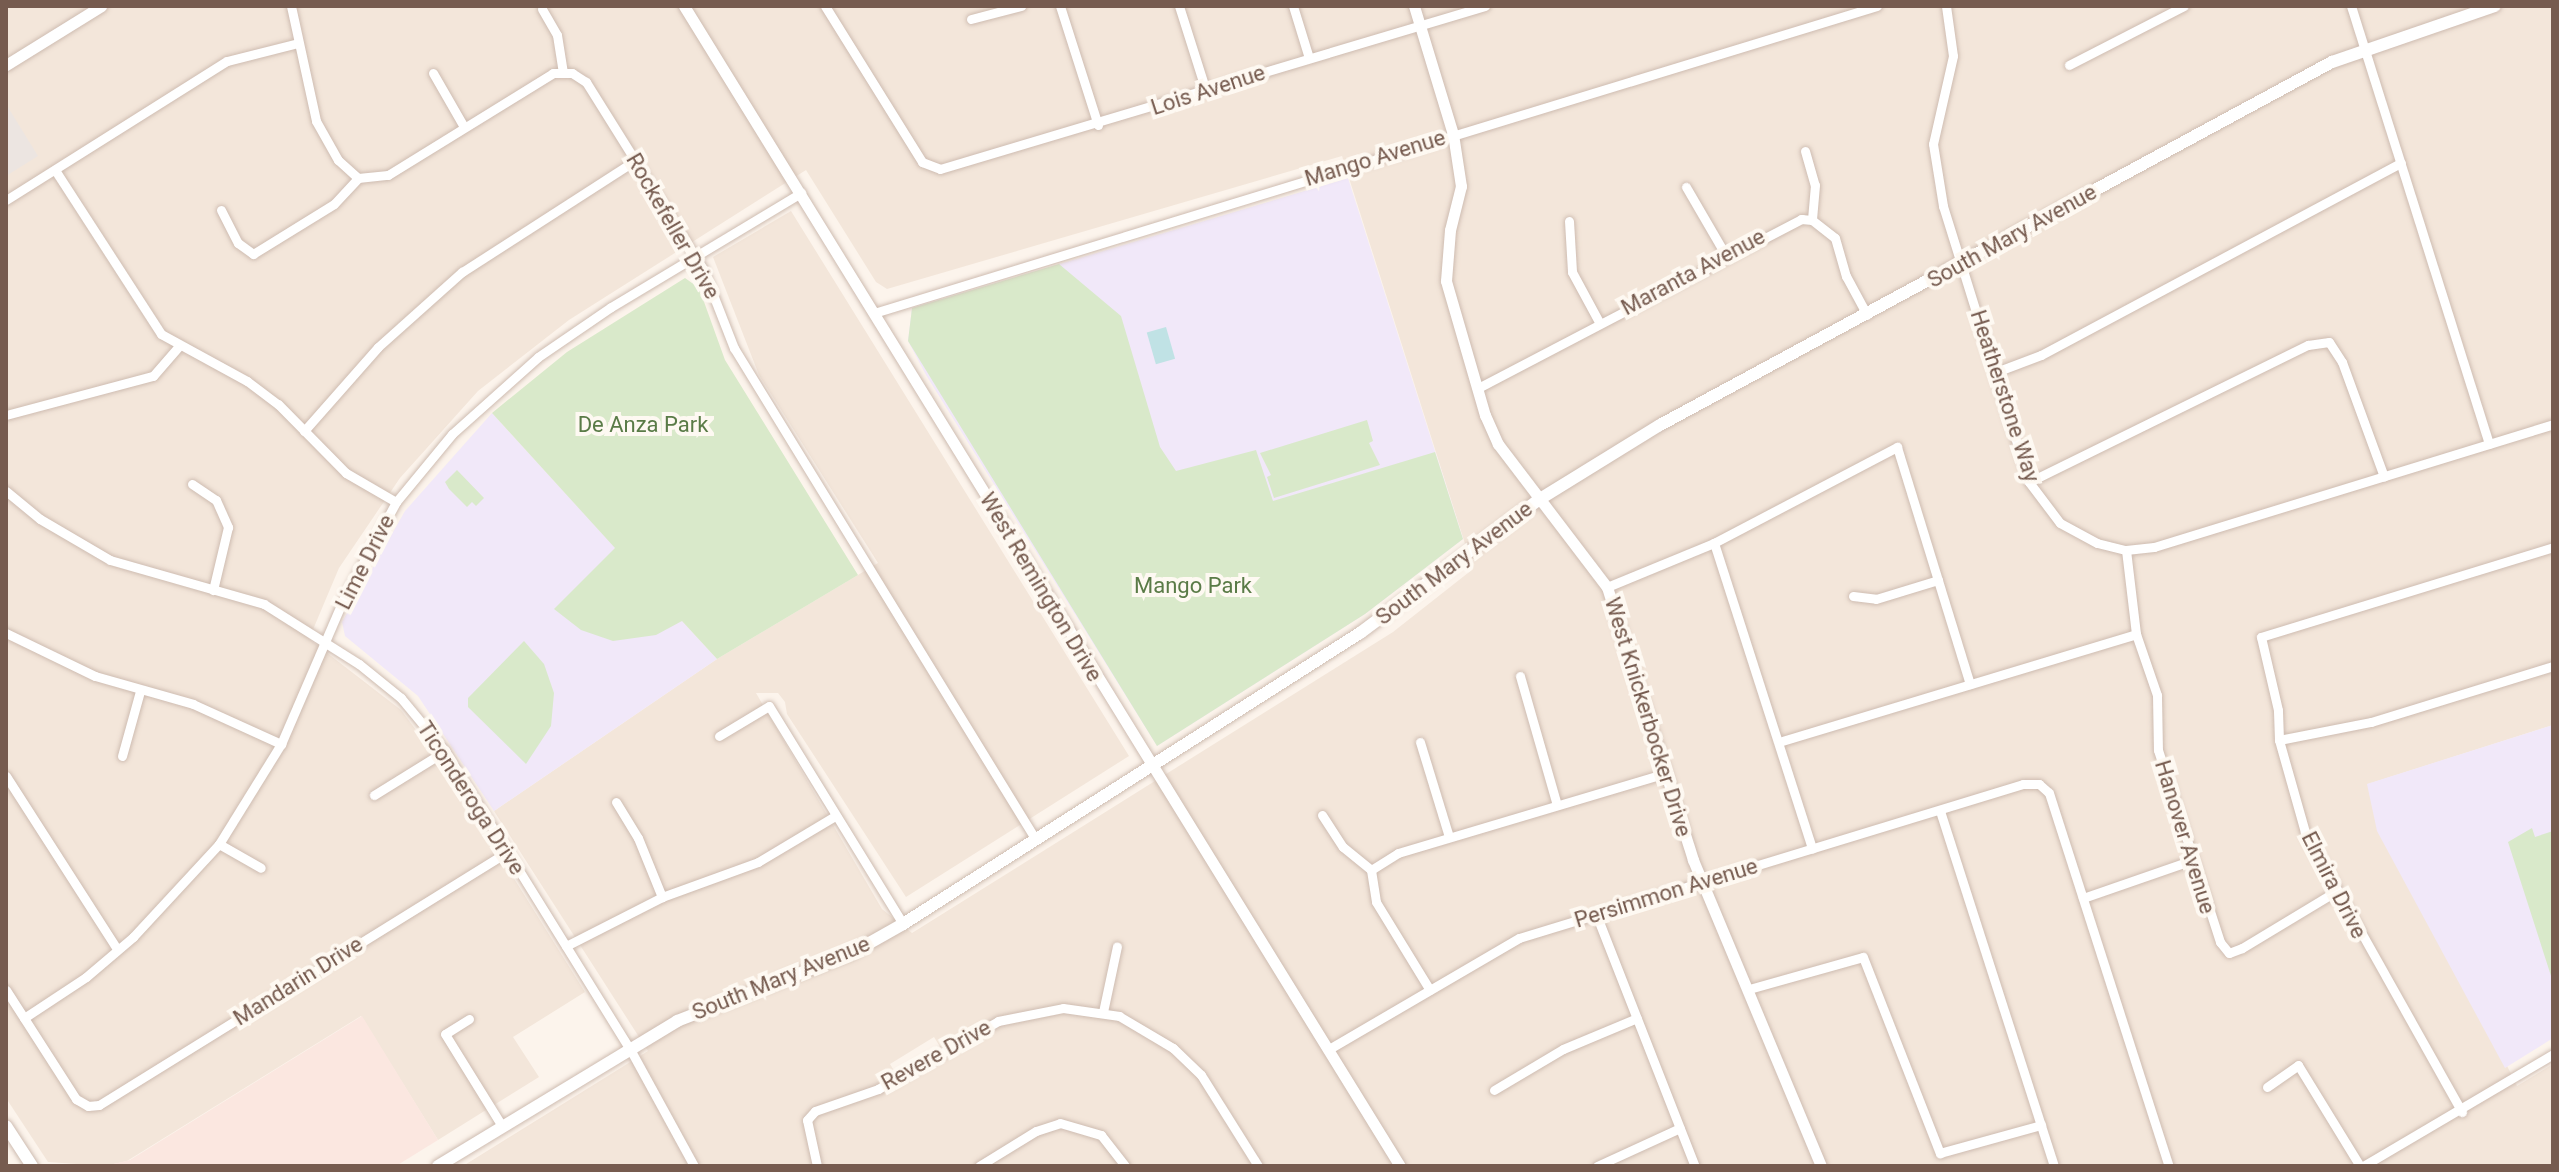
<!DOCTYPE html>
<style>
body{margin:0}
#map{position:relative;width:2559px;height:1172px;overflow:hidden;background:#fcf4ec;font-family:Roboto,sans-serif}
div>[style]{position:absolute}
[style*='--x']{left:calc(var(--x)*1px);top:calc(var(--y)*1px);width:calc(var(--w)*1px);rotate:calc(var(--a)*1deg)}
.residential>*{inset:0;background:#f3e6da}
.commercial>*{inset:0;background:#fbe7e0}
.industrial>*{inset:0;background:#ece5e1}
.education>*{inset:0;background:#f1e8f9}
.green>*{inset:0;background:#d9e9ca}
.water>*{inset:0;background:#c0e2e5;transform-origin:0 0}
.roads{filter:drop-shadow(0 0 2px #cebcb1) drop-shadow(0 0 2px #cebcb1)}
.minor>*{height:9px;margin:-4.5px;padding:0 4.5px;transform-origin:4.5px;border-radius:4.5px;background:#fff}
.tertiary>*{height:11px;margin:-5.5px;padding:0 5.5px;transform-origin:5.5px;border-radius:5.5px;background:#fff}
.secondary>*{height:12px;margin:-6px;padding:0 6px;transform-origin:6px;border-radius:6px;background:#fff}
span{translate:-50% -50%;white-space:nowrap;text-align:center;line-height:1.15;-webkit-text-stroke:8px #fef9f2;paint-order:stroke}
.street-label{font-size:22px;color:#765b4f}
.park-label{font-size:22px;color:#5a7b47}
.frame{position:absolute;inset:0;border:8px solid #765b4f;pointer-events:none}
</style>
<div id="map">
<div class="residential">
<i style="clip-path:polygon(evenodd,6px 6px,2553px 6px,2553px 725px,2368px 784px,2517px 1086px,2553px 1064px,2553px 1166px,463px 1166px,648px 1051px,494px 811px,717px 659px,878px 563px,759px 375px,713px 257px,791px 211px,1129px 756px,906px 897px,787px 714px,785px 702px,778px 693px,756px 693px,882px 909px,912px 933px,1393px 632px,1473px 569px,1342px 156px,887px 289px,876px 282px,806px 170px,569px 320px,478px 391px,400px 478px,339px 568px,309px 639px,401px 710px,446px 770px,585px 992px,513px 1037px,539px 1077px,438px 1140px,361px 1016px,127px 1161px,105px 1166px,48px 1162px,6px 1098px,6px 6px,934px 1037px,947px 1058px,903px 1086px,890px 1064px,934px 1037px)"></i>
</div>
<div class="commercial">
<i style="clip-path:polygon(362px 1016px,438px 1140px,396px 1166px,105px 1166px,130px 1160px)"></i>
</div>
<div class="industrial">
<i style="clip-path:polygon(6px 104px,38px 156px,6px 176px)"></i>
</div>
<div class="education">
<i style="clip-path:polygon(1348px 178px,1463px 539px,1365px 614px,1157px 746px,926px 375px,908px 341px,912px 308px)"></i>
<i style="clip-path:polygon(492px 413px,717px 659px,494px 811px,418px 696px,345px 636px,342px 622px,405px 511px)"></i>
<i style="clip-path:polygon(2553px 725px,2553px 1038px,2505px 1068px,2377px 831px,2367px 784px)"></i>
</div>
<div class="green">
<i style="clip-path:polygon(1059px 264px,1121px 316px,1160px 447px,1176px 471px,1256px 450px,1273px 501px,1435px 452px,1463px 539px,1365px 614px,1157px 746px,908px 341px,912px 308px)"></i>
<i style="clip-path:polygon(685px 278px,699px 288px,725px 360px,858px 575px,717px 659px,682px 621px,656px 635px,613px 641px,581px 630px,554px 609px,615px 548px,492px 413px,567px 352px)"></i>
<i style="clip-path:polygon(1367px 420px,1373px 441px,1369px 443px,1380px 465px,1274px 498px,1267px 477px,1271px 475px,1260px 453px)"></i>
<i style="clip-path:polygon(457px 470px,484px 498px,476px 506px,472px 502px,467px 507px,449px 489px,445px 482px)"></i>
<i style="clip-path:polygon(524px 641px,544px 664px,554px 693px,551px 726px,526px 764px,468px 707px,468px 698px)"></i>
<i style="clip-path:polygon(2532px 828px,2535px 837px,2553px 831px,2552px 979px,2508px 842px)"></i>
</div>
<div class="water">
<i style="left:1166px;top:327px;width:33px;height:20px;rotate:74deg"></i>
</div>
<div class="roads">
<div class="minor">
<i style="--x:291;--y:6;--w:118;--a:77.7"></i>
<i style="--x:316;--y:121;--w:45;--a:60.6"></i>
<i style="--x:338;--y:160;--w:27;--a:42"></i>
<i style="--x:358;--y:178;--w:30;--a:-6"></i>
<i style="--x:388;--y:175;--w:194;--a:-31.7"></i>
<i style="--x:553;--y:73;--w:19;--a:0"></i>
<i style="--x:572;--y:73;--w:17;--a:33"></i>
<i style="--x:586;--y:82;--w:221;--a:58"></i>
<i style="--x:703;--y:269;--w:85;--a:68.6"></i>
<i style="--x:734;--y:348;--w:577;--a:58.46"></i>
<i style="--x:825;--y:6;--w:184;--a:58.1"></i>
<i style="--x:922;--y:162;--w:19;--a:21"></i>
<i style="--x:940;--y:169;--w:569;--a:-16.65"></i>
<i style="--x:1060;--y:6;--w:125;--a:72.3"></i>
<i style="--x:1179;--y:6;--w:89;--a:72.4"></i>
<i style="--x:1293;--y:6;--w:54;--a:72.9"></i>
<i style="--x:1946;--y:6;--w:50;--a:82"></i>
<i style="--x:1953;--y:56;--w:90;--a:102.8"></i>
<i style="--x:1933;--y:144;--w:63;--a:80.8"></i>
<i style="--x:1943;--y:206;--w:289;--a:72.7"></i>
<i style="--x:2029;--y:482;--w:51;--a:52.9"></i>
<i style="--x:2060;--y:523;--w:42;--a:28.4"></i>
<i style="--x:2097;--y:543;--w:30;--a:14"></i>
<i style="--x:2126;--y:550;--w:28;--a:-6"></i>
<i style="--x:2154;--y:547;--w:418;--a:-17.1"></i>
<i style="--x:2351;--y:6;--w:459;--a:72.5"></i>
<i style="--x:542;--y:9;--w:30;--a:60"></i>
<i style="--x:557;--y:35;--w:37;--a:81"></i>
<i style="--x:971;--y:19;--w:52;--a:-14.6"></i>
<i style="--x:2069;--y:65;--w:129;--a:-27.2"></i>
<i style="--x:433;--y:73;--w:62;--a:60.1"></i>
<i style="--x:1805;--y:151;--w:35;--a:74"></i>
<i style="--x:1815;--y:185;--w:35;--a:95"></i>
<i style="--x:55;--y:170;--w:195;--a:57.1"></i>
<i style="--x:161;--y:334;--w:98;--a:28.7"></i>
<i style="--x:247;--y:381;--w:39;--a:37"></i>
<i style="--x:278;--y:404;--w:97;--a:45.4"></i>
<i style="--x:346;--y:473;--w:58;--a:30.1"></i>
<i style="--x:1686;--y:187;--w:78;--a:59.8"></i>
<i style="--x:6;--y:200;--w:261;--a:-32.2"></i>
<i style="--x:227;--y:61;--w:73;--a:-14.2"></i>
<i style="--x:221;--y:210;--w:37;--a:63"></i>
<i style="--x:238;--y:243;--w:19;--a:36"></i>
<i style="--x:253;--y:254;--w:95;--a:-31.7"></i>
<i style="--x:334;--y:204;--w:35;--a:-47"></i>
<i style="--x:1569;--y:221;--w:51;--a:86.6"></i>
<i style="--x:1572;--y:272;--w:57;--a:61.6"></i>
<i style="--x:874;--y:313;--w:1049;--a:-17.02"></i>
<i style="--x:1996;--y:372;--w:48;--a:-20.7"></i>
<i style="--x:2041;--y:355;--w:408;--a:-28.1"></i>
<i style="--x:1478;--y:388;--w:365;--a:-27.6"></i>
<i style="--x:1801;--y:219;--w:11;--a:5"></i>
<i style="--x:1812;--y:220;--w:29;--a:38"></i>
<i style="--x:1835;--y:238;--w:40;--a:74"></i>
<i style="--x:1846;--y:276;--w:44;--a:61.7"></i>
<i style="--x:6;--y:415;--w:152;--a:-14.9"></i>
<i style="--x:153;--y:376;--w:38;--a:-49"></i>
<i style="--x:304;--y:431;--w:112;--a:-48.6"></i>
<i style="--x:378;--y:347;--w:113;--a:-41.8"></i>
<i style="--x:462;--y:272;--w:207;--a:-32.8"></i>
<i style="--x:2029;--y:482;--w:311;--a:-26.2"></i>
<i style="--x:2308;--y:345;--w:21;--a:-8"></i>
<i style="--x:2329;--y:342;--w:24;--a:57"></i>
<i style="--x:2342;--y:362;--w:122;--a:69.9"></i>
<i style="--x:192;--y:484;--w:29;--a:34"></i>
<i style="--x:216;--y:500;--w:30;--a:66"></i>
<i style="--x:228;--y:527;--w:65;--a:103.4"></i>
<i style="--x:6;--y:491;--w:44;--a:39.5"></i>
<i style="--x:40;--y:519;--w:81;--a:30.4"></i>
<i style="--x:110;--y:560;--w:160;--a:15.9"></i>
<i style="--x:264;--y:604;--w:112;--a:32.3"></i>
<i style="--x:359;--y:664;--w:54;--a:39"></i>
<i style="--x:401;--y:698;--w:69;--a:50.3"></i>
<i style="--x:445;--y:751;--w:351;--a:58.2"></i>
<i style="--x:630;--y:1049;--w:133;--a:61.3"></i>
<i style="--x:1714;--y:543;--w:207;--a:-27.7"></i>
<i style="--x:1897;--y:447;--w:248;--a:72.9"></i>
<i style="--x:2126;--y:550;--w:85;--a:83.2"></i>
<i style="--x:2136;--y:634;--w:65;--a:71"></i>
<i style="--x:2157;--y:695;--w:55;--a:89"></i>
<i style="--x:2158;--y:750;--w:202;--a:72.1"></i>
<i style="--x:2220;--y:942;--w:14;--a:51"></i>
<i style="--x:2229;--y:953;--w:14;--a:-21"></i>
<i style="--x:2242;--y:948;--w:109;--a:-31.1"></i>
<i style="--x:1607;--y:587;--w:116;--a:-22.4"></i>
<i style="--x:1714;--y:543;--w:321;--a:72.2"></i>
<i style="--x:1853;--y:596;--w:23;--a:7"></i>
<i style="--x:1876;--y:599;--w:65;--a:-17"></i>
<i style="--x:6;--y:633;--w:99;--a:25.8"></i>
<i style="--x:95;--y:676;--w:102;--a:15.9"></i>
<i style="--x:193;--y:704;--w:97;--a:24.4"></i>
<i style="--x:1520;--y:676;--w:134;--a:74"></i>
<i style="--x:719;--y:736;--w:58;--a:-31"></i>
<i style="--x:769;--y:706;--w:256;--a:58.4"></i>
<i style="--x:2279;--y:740;--w:94;--a:-11.1"></i>
<i style="--x:2371;--y:722;--w:190;--a:-17.1"></i>
<i style="--x:1420;--y:742;--w:99;--a:73"></i>
<i style="--x:1779;--y:742;--w:373;--a:-16.8"></i>
<i style="--x:122;--y:756;--w:67;--a:-74.5"></i>
<i style="--x:6;--y:776;--w:206;--a:57.3"></i>
<i style="--x:374;--y:795;--w:84;--a:-31.8"></i>
<i style="--x:616;--y:802;--w:42;--a:58.6"></i>
<i style="--x:638;--y:838;--w:64;--a:67.9"></i>
<i style="--x:1940;--y:811;--w:373;--a:72.2"></i>
<i style="--x:1322;--y:815;--w:38;--a:57"></i>
<i style="--x:1343;--y:847;--w:36;--a:39"></i>
<i style="--x:219;--y:844;--w:48;--a:29.7"></i>
<i style="--x:1371;--y:870;--w:32;--a:-32"></i>
<i style="--x:1398;--y:853;--w:280;--a:-16.6"></i>
<i style="--x:1371;--y:870;--w:32;--a:81"></i>
<i style="--x:1376;--y:902;--w:103;--a:58.5"></i>
<i style="--x:2083;--y:898;--w:113;--a:-19.1"></i>
<i style="--x:1596;--y:914;--w:271;--a:68.6"></i>
<i style="--x:566;--y:946;--w:108;--a:-27"></i>
<i style="--x:662;--y:897;--w:102;--a:-20"></i>
<i style="--x:758;--y:862;--w:90;--a:-30.9"></i>
<i style="--x:1749;--y:989;--w:118;--a:-15.7"></i>
<i style="--x:1863;--y:957;--w:211;--a:68.6"></i>
<i style="--x:1940;--y:1153;--w:105;--a:-15.5"></i>
<i style="--x:6;--y:990;--w:130;--a:57.3"></i>
<i style="--x:76;--y:1099;--w:14;--a:30"></i>
<i style="--x:88;--y:1106;--w:11;--a:-5"></i>
<i style="--x:99;--y:1105;--w:480;--a:-31.8"></i>
<i style="--x:1103;--y:1012;--w:67;--a:-78"></i>
<i style="--x:24;--y:1018;--w:74;--a:-33.5"></i>
<i style="--x:86;--y:977;--w:62;--a:-40.4"></i>
<i style="--x:133;--y:937;--w:127;--a:-47.2"></i>
<i style="--x:219;--y:844;--w:118;--a:-58.2"></i>
<i style="--x:281;--y:744;--w:157;--a:-66.7"></i>
<i style="--x:343;--y:600;--w:111;--a:-61.6"></i>
<i style="--x:396;--y:502;--w:88;--a:-50.5"></i>
<i style="--x:452;--y:434;--w:115;--a:-41.8"></i>
<i style="--x:538;--y:357;--w:88;--a:-34.4"></i>
<i style="--x:611;--y:307;--w:222;--a:-31"></i>
<i style="--x:469;--y:1019;--w:28;--a:148"></i>
<i style="--x:445;--y:1034;--w:108;--a:58.2"></i>
<i style="--x:1329;--y:1049;--w:220;--a:-30.3"></i>
<i style="--x:1519;--y:938;--w:527;--a:-16.99"></i>
<i style="--x:2023;--y:784;--w:16;--a:0"></i>
<i style="--x:2039;--y:784;--w:13;--a:42"></i>
<i style="--x:2049;--y:793;--w:392;--a:72.2"></i>
<i style="--x:2267;--y:1087;--w:38;--a:-35"></i>
<i style="--x:2298;--y:1065;--w:119;--a:58.5"></i>
<i style="--x:1494;--y:1090;--w:80;--a:-30.7"></i>
<i style="--x:1563;--y:1049;--w:80;--a:-22.7"></i>
<i style="--x:2462;--y:1112;--w:321;--a:-119.3"></i>
<i style="--x:2305;--y:832;--w:96;--a:-105.8"></i>
<i style="--x:2279;--y:740;--w:30;--a:-92"></i>
<i style="--x:2278;--y:710;--w:75;--a:-103.1"></i>
<i style="--x:2261;--y:637;--w:306;--a:-17.1"></i>
<i style="--x:817;--y:1166;--w:47;--a:-102.3"></i>
<i style="--x:807;--y:1120;--w:12;--a:-48"></i>
<i style="--x:815;--y:1111;--w:67;--a:-19.2"></i>
<i style="--x:878;--y:1089;--w:138;--a:-29.5"></i>
<i style="--x:998;--y:1021;--w:66;--a:-11.3"></i>
<i style="--x:1063;--y:1008;--w:57;--a:8.1"></i>
<i style="--x:1119;--y:1016;--w:63;--a:30.7"></i>
<i style="--x:1173;--y:1048;--w:39;--a:44"></i>
<i style="--x:1201;--y:1075;--w:107;--a:57.9"></i>
<i style="--x:979;--y:1166;--w:67;--a:-31.6"></i>
<i style="--x:1036;--y:1131;--w:25;--a:-18"></i>
<i style="--x:1060;--y:1123;--w:43;--a:16.3"></i>
<i style="--x:1101;--y:1135;--w:39;--a:52"></i>
<i style="--x:1597;--y:1166;--w:91;--a:-24.6"></i>
<i style="--x:2363;--y:1166;--w:221;--a:-30.5"></i>
</div>
<div class="tertiary">
<i style="--x:684;--y:6;--w:1363;--a:58.32"></i>
<i style="--x:1414;--y:6;--w:134;--a:73.1"></i>
<i style="--x:1453;--y:134;--w:53;--a:81.3"></i>
<i style="--x:1461;--y:186;--w:45;--a:104"></i>
<i style="--x:1450;--y:230;--w:51;--a:94.5"></i>
<i style="--x:1446;--y:281;--w:140;--a:73.8"></i>
<i style="--x:1485;--y:415;--w:32;--a:66"></i>
<i style="--x:1498;--y:444;--w:180;--a:52.7"></i>
<i style="--x:1607;--y:587;--w:286;--a:72.5"></i>
<i style="--x:1693;--y:860;--w:332;--a:67.3"></i>
<i style="--x:6;--y:65;--w:112;--a:-31.8"></i>
</div>
<div class="secondary">
<i style="--x:6;--y:1126;--w:48;--a:57"></i>
<i style="--x:438;--y:1166;--w:280;--a:-31.2"></i>
<i style="--x:677;--y:1021;--w:186;--a:-21.2"></i>
<i style="--x:850;--y:954;--w:61;--a:-29.5"></i>
<i style="--x:903;--y:924;--w:542;--a:-32.49"></i>
<i style="--x:1360;--y:633;--w:224;--a:-36.7"></i>
<i style="--x:1540;--y:499;--w:141;--a:-31.7"></i>
<i style="--x:1660;--y:425;--w:764;--a:-28.38"></i>
<i style="--x:2332;--y:62;--w:172;--a:-19"></i>
</div>
</div>
<div class="street-label">
<span style="left:1208px;top:90px;rotate:-18deg">Lois Avenue</span>
<span style="left:1375px;top:158px;rotate:-17deg">Mango Avenue</span>
<span style="left:673px;top:226px;rotate:60deg">Rockefeller Drive</span>
<span style="left:2012px;top:236px;rotate:-29deg">South Mary Avenue</span>
<span style="left:1693px;top:272px;rotate:-28deg">Maranta Avenue</span>
<span style="left:2005px;top:396px;rotate:72deg">Heatherstone Way</span>
<span style="left:365px;top:562px;rotate:-63deg">Lime Drive</span>
<span style="left:1454px;top:563px;rotate:-37deg">South Mary Avenue</span>
<span style="left:1041px;top:587px;rotate:59deg">West Remington Drive</span>
<span style="left:1648px;top:717px;rotate:73deg">West Knickerbocker Drive</span>
<span style="left:471px;top:798px;rotate:57deg">Ticonderoga Drive</span>
<span style="left:2185px;top:837px;rotate:73deg">Hanover Avenue</span>
<span style="left:2334px;top:885px;rotate:63deg">Elmira Drive</span>
<span style="left:1666px;top:893px;rotate:-17deg">Persimmon Avenue</span>
<span style="left:781px;top:978px;rotate:-22deg">South Mary Avenue</span>
<span style="left:298px;top:981px;rotate:-32deg">Mandarin Drive</span>
<span style="left:936px;top:1055px;rotate:-29deg">Revere Drive</span>
</div>
<div class="park-label">
<span style="left:643px;top:425px">De Anza Park</span>
<span style="left:1193px;top:586px">Mango Park</span>
</div>
<div class="frame"></div>
</div>
